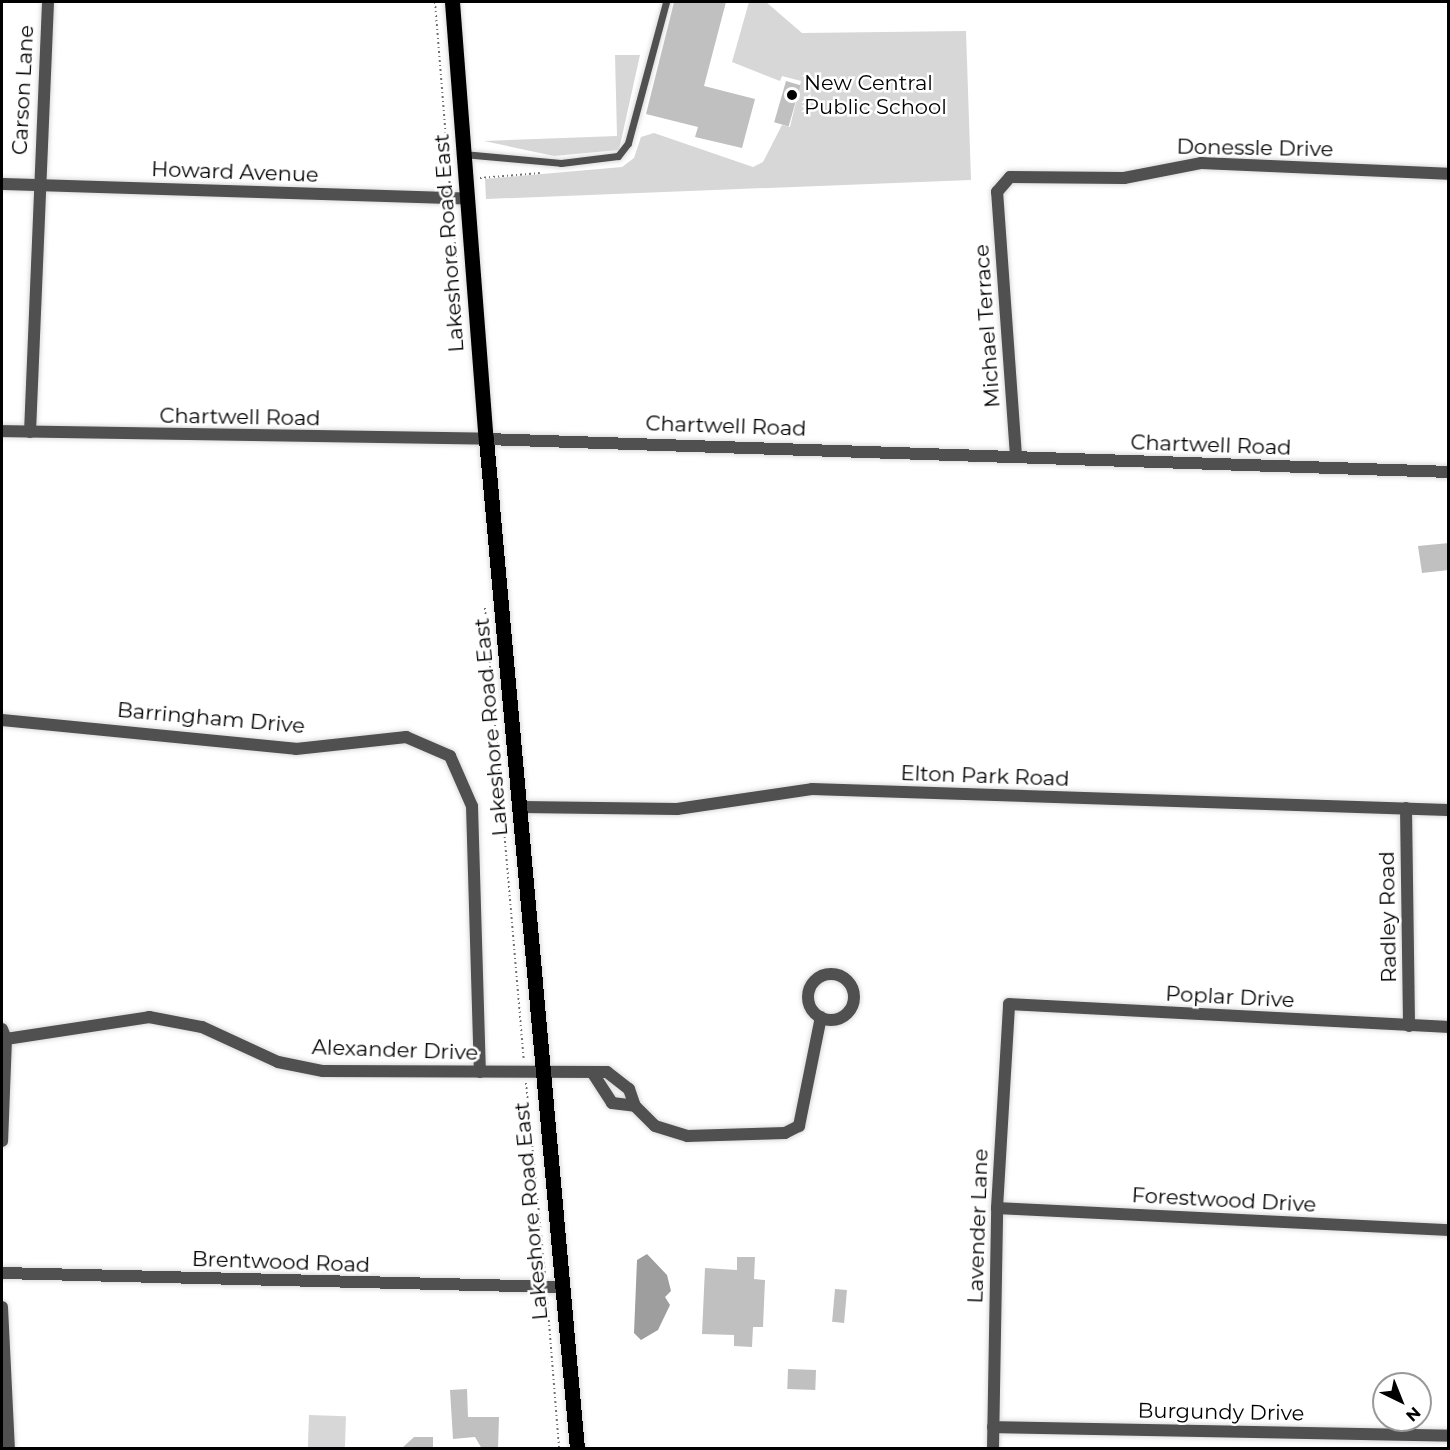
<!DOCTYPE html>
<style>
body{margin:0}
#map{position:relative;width:1450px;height:1450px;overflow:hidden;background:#fff;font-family:Montserrat,sans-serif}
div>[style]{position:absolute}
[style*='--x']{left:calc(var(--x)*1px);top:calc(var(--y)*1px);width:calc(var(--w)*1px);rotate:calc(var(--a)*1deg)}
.green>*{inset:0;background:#d7d7d7;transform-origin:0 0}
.water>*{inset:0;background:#9e9e9e}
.building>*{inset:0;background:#c0c0c0;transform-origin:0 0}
.path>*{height:2px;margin-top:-1px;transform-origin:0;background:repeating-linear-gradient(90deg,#727272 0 1.5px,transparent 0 4.5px)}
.roads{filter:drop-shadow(0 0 2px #dbdbdb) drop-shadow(0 0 2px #dbdbdb)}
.service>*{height:7px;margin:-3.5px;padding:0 3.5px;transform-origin:3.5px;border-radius:3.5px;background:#505050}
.minor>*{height:12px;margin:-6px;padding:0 6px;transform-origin:6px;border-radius:6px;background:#505050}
.minor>.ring{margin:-6px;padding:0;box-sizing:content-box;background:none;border:12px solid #505050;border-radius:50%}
.tertiary>*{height:12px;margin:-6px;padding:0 6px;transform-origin:6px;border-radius:6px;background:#505050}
.primary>*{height:15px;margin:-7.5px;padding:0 7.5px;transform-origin:7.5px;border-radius:7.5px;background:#000}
.dots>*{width:16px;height:16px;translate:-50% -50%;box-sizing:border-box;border:3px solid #fff;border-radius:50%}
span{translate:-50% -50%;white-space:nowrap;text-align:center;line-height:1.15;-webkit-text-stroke:5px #fff;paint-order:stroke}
.poi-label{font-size:21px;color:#000}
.left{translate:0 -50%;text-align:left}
.street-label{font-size:21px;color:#000}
.frame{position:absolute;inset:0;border:3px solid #000;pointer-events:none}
.north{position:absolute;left:1372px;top:1372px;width:60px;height:60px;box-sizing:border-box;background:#fff;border:2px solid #999;border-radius:50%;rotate:137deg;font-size:16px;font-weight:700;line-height:24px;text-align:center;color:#000}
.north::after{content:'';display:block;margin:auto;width:21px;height:27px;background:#000;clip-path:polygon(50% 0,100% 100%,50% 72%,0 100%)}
</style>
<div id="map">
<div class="green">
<i style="clip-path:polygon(749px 2px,766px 2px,802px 33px,966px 31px,971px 180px,486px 199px,485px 179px,622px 167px,634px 158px,641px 137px,654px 133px,753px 167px,763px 162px,782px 125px,790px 127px,801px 81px,782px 76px,780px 81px,732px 62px)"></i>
<i style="clip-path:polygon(615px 55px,640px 55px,619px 150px,554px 156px,484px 141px,617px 136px)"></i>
<i style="left:309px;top:1415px;width:37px;height:33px;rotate:2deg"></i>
</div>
<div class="water">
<i style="clip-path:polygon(647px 1254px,667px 1275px,671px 1291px,665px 1297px,670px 1305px,658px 1330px,641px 1340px,634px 1333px,637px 1260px)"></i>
</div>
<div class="building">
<i style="clip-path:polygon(674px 2px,726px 2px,704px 86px,755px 99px,742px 148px,695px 137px,698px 127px,646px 114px)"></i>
<i style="left:786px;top:81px;width:15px;height:43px;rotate:16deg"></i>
<i style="clip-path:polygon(1449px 543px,1449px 570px,1422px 573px,1418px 546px)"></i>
<i style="clip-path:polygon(737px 1257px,755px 1257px,754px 1279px,765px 1280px,763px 1327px,753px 1327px,752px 1347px,734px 1346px,734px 1335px,702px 1334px,705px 1268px,737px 1270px)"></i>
<i style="left:835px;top:1289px;width:12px;height:33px;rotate:5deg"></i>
<i style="left:788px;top:1369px;width:28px;height:20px;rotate:2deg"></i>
<i style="clip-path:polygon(467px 1389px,468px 1417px,499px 1417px,498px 1449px,482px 1449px,475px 1437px,453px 1439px,450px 1390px)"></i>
<i style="clip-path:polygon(414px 1437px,433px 1437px,433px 1449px,401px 1449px)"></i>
</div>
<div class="path">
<i style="--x:435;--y:2;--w:186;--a:85.4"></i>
<i style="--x:480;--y:178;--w:60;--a:-4.8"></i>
<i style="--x:452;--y:211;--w:57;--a:85"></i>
<i style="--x:485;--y:608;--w:454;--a:85.1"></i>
<i style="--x:526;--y:1083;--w:193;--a:84.3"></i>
<i style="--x:547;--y:1298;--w:150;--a:85.4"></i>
</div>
<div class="roads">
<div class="service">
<i style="--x:463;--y:154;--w:98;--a:5.2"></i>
<i style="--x:561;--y:163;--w:57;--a:-7"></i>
<i style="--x:618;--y:156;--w:16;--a:-52"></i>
<i style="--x:628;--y:143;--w:146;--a:-74.9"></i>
</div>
<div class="minor">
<i style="--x:2;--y:184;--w:465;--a:1.8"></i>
<i style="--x:2;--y:431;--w:484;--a:0.9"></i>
<i style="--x:30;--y:432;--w:430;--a:-87.6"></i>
<i style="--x:1016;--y:456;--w:265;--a:-94.1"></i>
<i style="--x:997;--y:192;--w:20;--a:-49"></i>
<i style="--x:1010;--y:177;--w:114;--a:0.5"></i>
<i style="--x:1124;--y:178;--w:78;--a:-11"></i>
<i style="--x:1201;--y:163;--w:247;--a:2.5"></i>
<i style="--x:2;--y:720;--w:295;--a:5.6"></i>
<i style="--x:296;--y:749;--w:111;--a:-6.2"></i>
<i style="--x:406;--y:737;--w:48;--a:23.4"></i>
<i style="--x:450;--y:756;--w:55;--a:66.3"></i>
<i style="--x:472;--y:806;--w:266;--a:88.3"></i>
<i style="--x:521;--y:807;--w:156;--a:0.7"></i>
<i style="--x:677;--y:809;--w:136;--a:-8.4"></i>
<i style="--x:812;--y:789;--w:636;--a:1.89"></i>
<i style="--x:1406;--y:808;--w:218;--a:89.2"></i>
<i class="ring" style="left:808px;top:974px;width:34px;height:34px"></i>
<i style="--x:2;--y:1029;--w:11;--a:68"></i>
<i style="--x:6;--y:1039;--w:102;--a:92.2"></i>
<i style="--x:6;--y:1039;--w:145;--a:-8.7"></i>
<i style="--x:149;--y:1017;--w:54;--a:10.7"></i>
<i style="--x:202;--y:1027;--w:84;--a:24.7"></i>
<i style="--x:278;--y:1062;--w:46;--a:11.3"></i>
<i style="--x:323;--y:1071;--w:284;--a:0.2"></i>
<i style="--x:607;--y:1072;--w:28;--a:38"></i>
<i style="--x:629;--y:1089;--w:18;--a:71"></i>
<i style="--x:635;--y:1106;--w:28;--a:45"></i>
<i style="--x:655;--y:1126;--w:34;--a:17"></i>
<i style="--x:687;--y:1136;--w:98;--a:-1.8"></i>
<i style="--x:785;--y:1133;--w:16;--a:-27"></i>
<i style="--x:799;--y:1126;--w:111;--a:-78.6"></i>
<i style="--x:592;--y:1072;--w:37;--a:57"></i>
<i style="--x:612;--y:1103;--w:23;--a:7"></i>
<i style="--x:997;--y:1208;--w:452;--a:2.8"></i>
<i style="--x:2;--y:1273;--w:557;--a:1.44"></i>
<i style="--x:2;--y:1307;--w:141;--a:87.2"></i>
<i style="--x:993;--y:1427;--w:455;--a:1.1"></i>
<i style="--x:993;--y:1448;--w:240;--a:-89"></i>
<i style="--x:997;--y:1208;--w:204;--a:-86.6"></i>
<i style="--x:1009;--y:1004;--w:440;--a:3"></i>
</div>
<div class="tertiary">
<i style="--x:486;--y:439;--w:963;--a:1.96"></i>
</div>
<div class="primary">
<i style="--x:452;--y:2;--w:438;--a:85.6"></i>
<i style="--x:486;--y:439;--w:1013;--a:84.85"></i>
</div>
</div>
<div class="dots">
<i style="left:792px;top:95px;background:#000"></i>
</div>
<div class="poi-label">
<span class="left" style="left:804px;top:95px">New Central<br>Public School</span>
</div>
<div class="street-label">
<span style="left:23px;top:90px;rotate:-87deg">Carson Lane</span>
<span style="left:1255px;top:148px;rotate:1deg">Donessle Drive</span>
<span style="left:235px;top:172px;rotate:2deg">Howard Avenue</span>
<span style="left:449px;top:243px;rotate:-94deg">Lakeshore Road East</span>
<span style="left:987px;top:326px;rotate:-94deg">Michael Terrace</span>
<span style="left:240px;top:417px;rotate:1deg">Chartwell Road</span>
<span style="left:726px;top:426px;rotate:2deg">Chartwell Road</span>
<span style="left:1211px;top:445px;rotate:2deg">Chartwell Road</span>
<span style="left:211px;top:718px;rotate:5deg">Barringham Drive</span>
<span style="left:491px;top:727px;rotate:-95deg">Lakeshore Road East</span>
<span style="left:985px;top:776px;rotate:2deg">Elton Park Road</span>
<span style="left:1388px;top:917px;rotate:-91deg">Radley Road</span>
<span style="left:1230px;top:997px;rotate:3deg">Poplar Drive</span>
<span style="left:395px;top:1050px;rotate:2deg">Alexander Drive</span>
<span style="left:1224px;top:1200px;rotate:3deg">Forestwood Drive</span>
<span style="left:531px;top:1211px;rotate:-95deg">Lakeshore Road East</span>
<span style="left:978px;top:1226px;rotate:-88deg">Lavender Lane</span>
<span style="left:281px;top:1262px;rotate:2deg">Brentwood Road</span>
<span style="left:1221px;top:1412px;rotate:1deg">Burgundy Drive</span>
</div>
<div class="frame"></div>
<div class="north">N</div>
</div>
